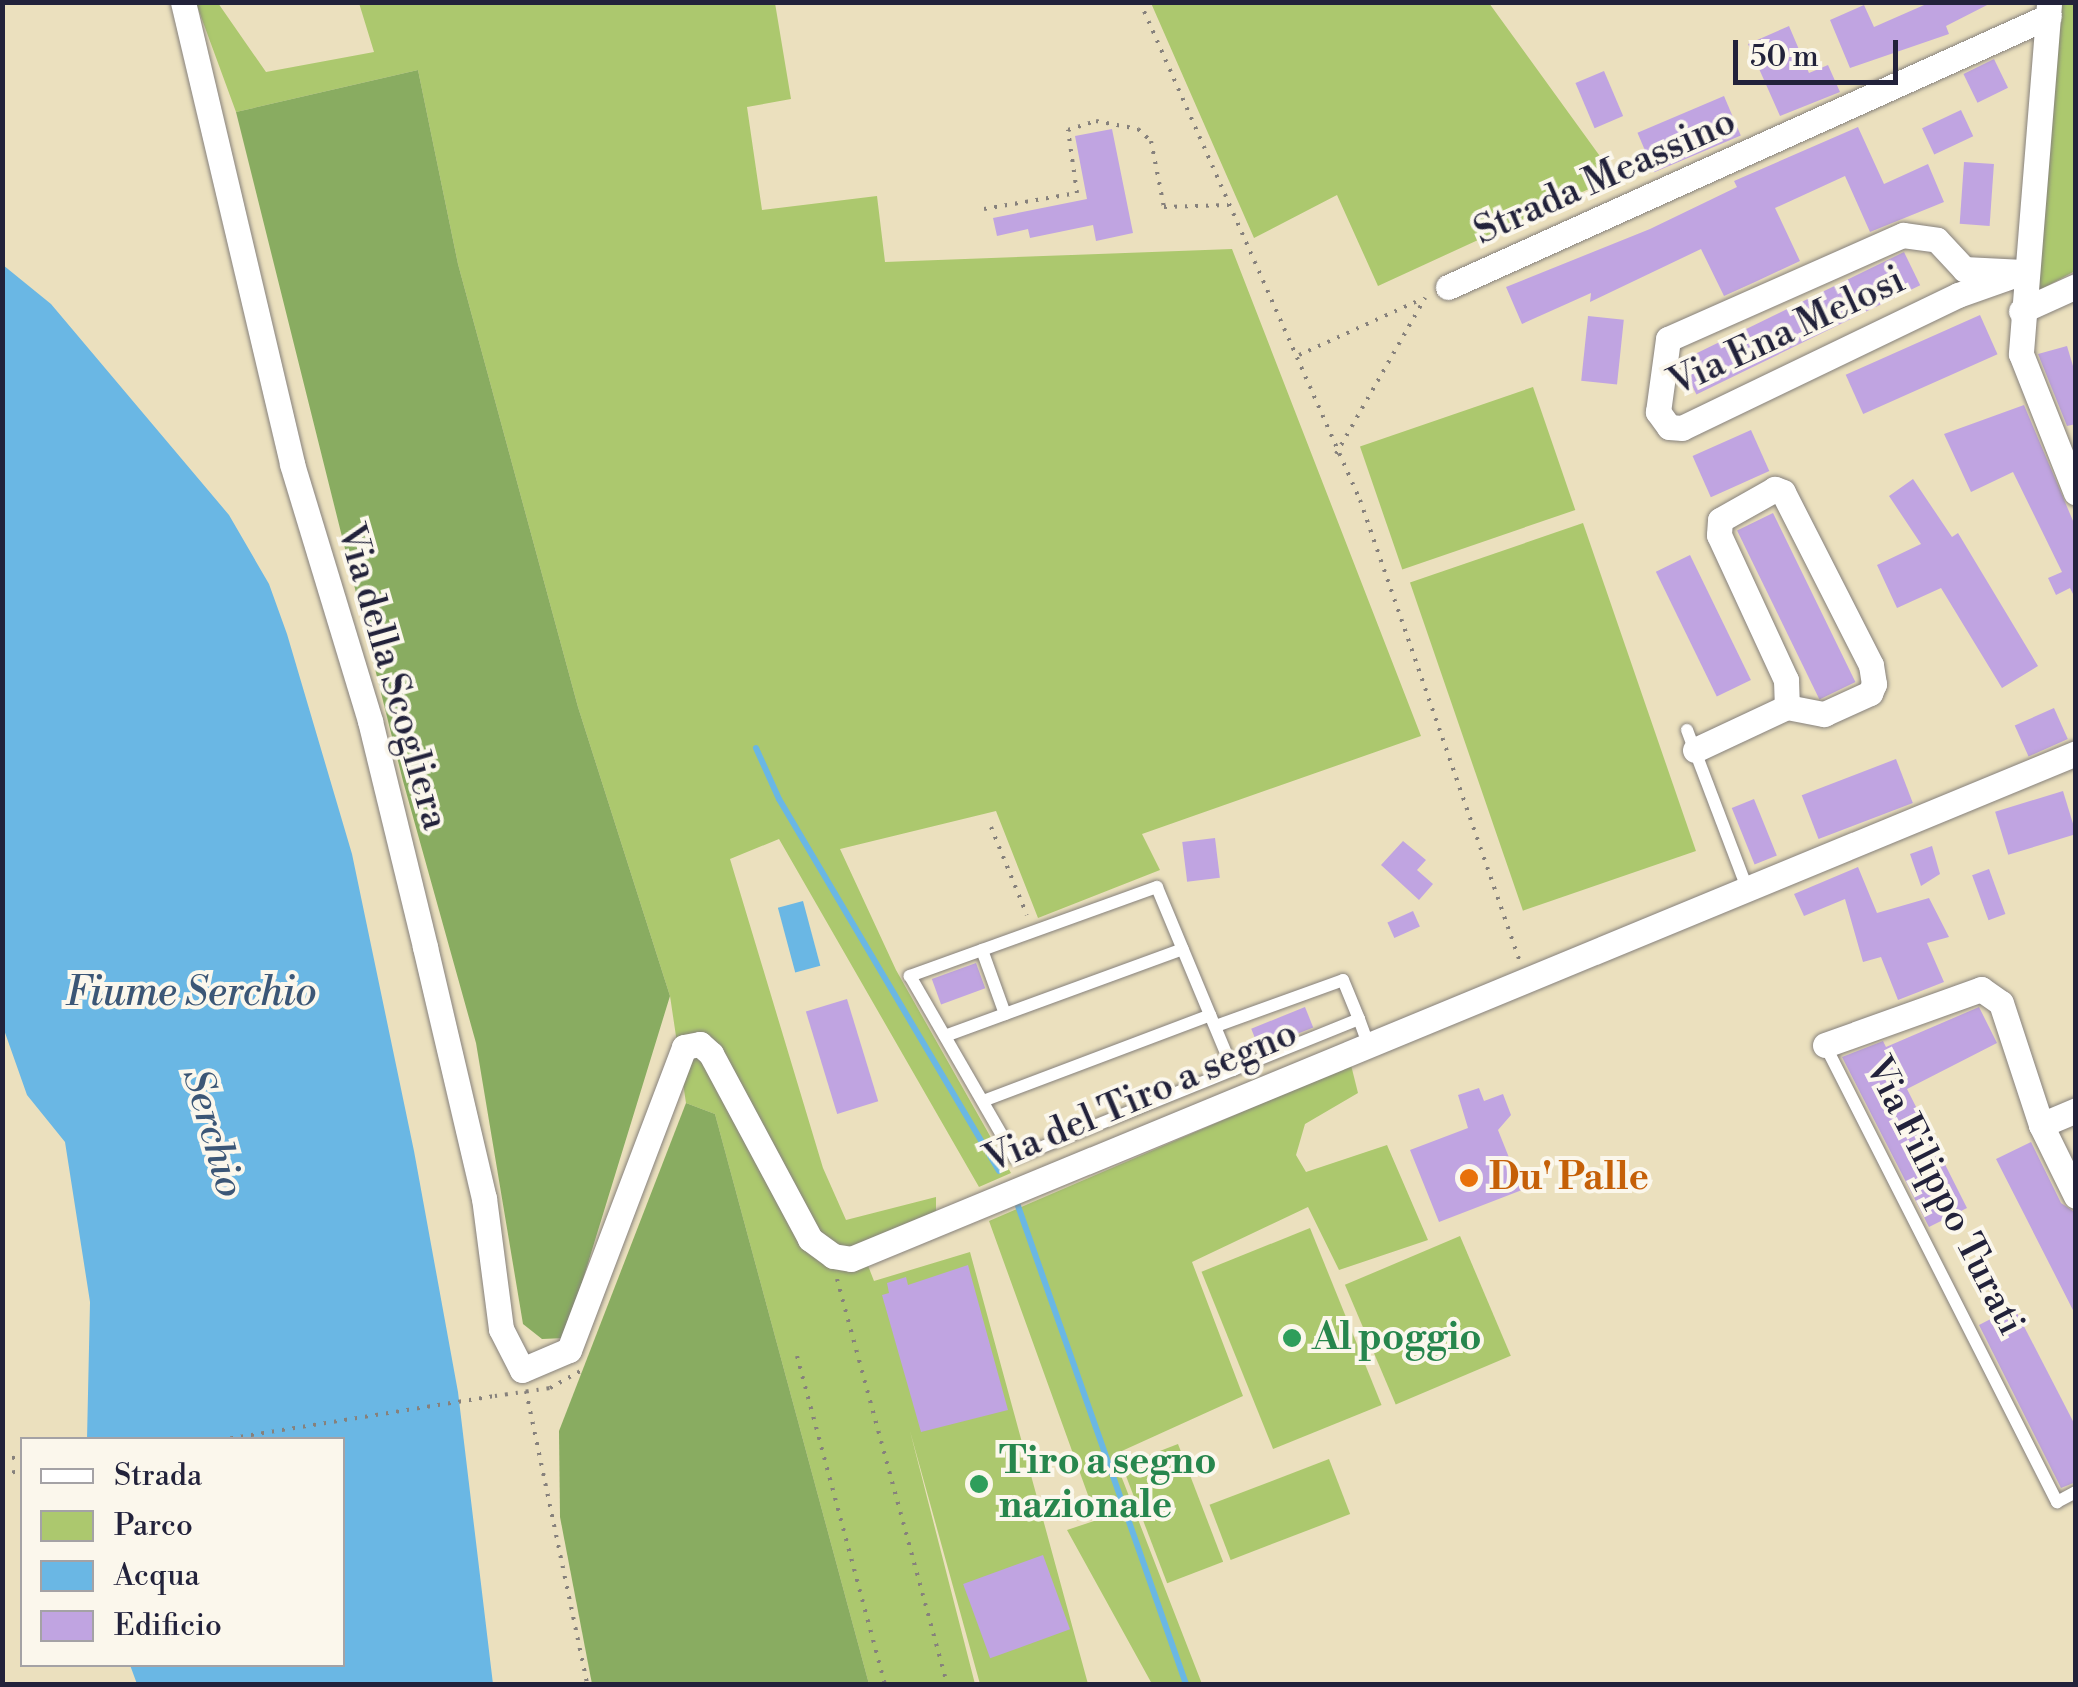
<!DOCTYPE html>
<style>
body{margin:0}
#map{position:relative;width:2078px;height:1687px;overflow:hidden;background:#ebe0be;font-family:"Libre Bodoni",serif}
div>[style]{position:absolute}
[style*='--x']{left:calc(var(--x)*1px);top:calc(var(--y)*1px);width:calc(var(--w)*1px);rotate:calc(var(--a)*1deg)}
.green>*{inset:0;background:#acc86e;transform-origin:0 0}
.forest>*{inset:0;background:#89ac61}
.water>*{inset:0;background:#6ab7e4;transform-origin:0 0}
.stream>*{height:6px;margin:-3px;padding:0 3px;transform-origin:3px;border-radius:3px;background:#6ab7e4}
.building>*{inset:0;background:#c0a4e1;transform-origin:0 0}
.path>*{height:4px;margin-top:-2px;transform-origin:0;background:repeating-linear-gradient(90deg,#86817c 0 2.5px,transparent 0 10.5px)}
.roads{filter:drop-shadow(0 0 2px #86817c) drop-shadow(0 0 2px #86817c)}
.service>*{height:12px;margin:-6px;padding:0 6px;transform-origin:6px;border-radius:6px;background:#fff}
.minor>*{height:25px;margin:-12.5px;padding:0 12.5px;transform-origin:12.5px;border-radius:12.5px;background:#fff}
.path-bridge>*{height:4px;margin-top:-2px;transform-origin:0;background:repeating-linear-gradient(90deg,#86817c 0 2.5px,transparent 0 10.5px)}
.dots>*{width:28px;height:28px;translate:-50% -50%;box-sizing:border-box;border:5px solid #fbf7ec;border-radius:50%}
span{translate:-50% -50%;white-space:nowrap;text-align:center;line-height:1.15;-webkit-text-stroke:8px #fbf7ec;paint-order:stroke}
.street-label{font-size:38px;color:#22223b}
.food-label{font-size:38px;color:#c56008;font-weight:700}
.left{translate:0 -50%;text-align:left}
.leisure-label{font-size:38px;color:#27864d;font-weight:700}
.water-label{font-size:40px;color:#3b5676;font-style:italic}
.frame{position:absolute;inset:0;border:5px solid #22223b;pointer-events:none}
.legend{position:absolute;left:20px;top:1437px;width:325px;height:230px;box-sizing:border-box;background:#fbf7ec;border:2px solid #a4a2a5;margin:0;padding:12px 18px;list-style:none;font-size:30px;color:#22223b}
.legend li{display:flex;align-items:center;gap:20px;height:50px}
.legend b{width:50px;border:2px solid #a4a2a5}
.scale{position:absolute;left:1733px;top:40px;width:165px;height:45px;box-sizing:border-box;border:5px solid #22223b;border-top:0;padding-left:12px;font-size:30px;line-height:35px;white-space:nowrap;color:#22223b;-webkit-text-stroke:8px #fbf7ec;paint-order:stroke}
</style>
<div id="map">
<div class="green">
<i style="clip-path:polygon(196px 3px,218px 3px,266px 72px,374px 52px,359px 3px,775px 3px,791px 99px,747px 107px,762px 210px,877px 196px,885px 262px,1232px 249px,1421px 736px,1142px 834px,1160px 870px,1038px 918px,996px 811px,840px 849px,896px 970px,1011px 1173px,979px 1187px,779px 839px,730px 859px,823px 1168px,846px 1220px,936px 1197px,936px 1215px,860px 1245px,874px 1281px,970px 1252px,1088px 1684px,980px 1684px,910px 1431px,975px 1684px,869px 1684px,715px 1114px,686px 1103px,670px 996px,578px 707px,458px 264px,418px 70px,236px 112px)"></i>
<i style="clip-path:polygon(1151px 3px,1489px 3px,1615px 177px,1378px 286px,1337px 195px,1254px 238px)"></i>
<i style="clip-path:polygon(2059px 3px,2075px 3px,2075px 271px,2032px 294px)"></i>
<i style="left:1533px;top:387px;width:130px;height:183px;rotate:71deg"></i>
<i style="left:1583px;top:523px;width:347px;height:183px;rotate:71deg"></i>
<i style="clip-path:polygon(1351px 1065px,1358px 1093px,1305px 1124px,1296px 1155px,1306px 1172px,1387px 1145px,1428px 1240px,1339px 1270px,1308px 1207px,1192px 1262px,1243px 1396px,1113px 1455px,1202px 1684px,1152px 1684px,1067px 1530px,1097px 1520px,989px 1221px)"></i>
<i style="left:1310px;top:1228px;width:191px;height:117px;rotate:68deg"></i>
<i style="left:1460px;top:1236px;width:130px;height:125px;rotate:67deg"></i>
<i style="left:1178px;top:1444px;width:126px;height:60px;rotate:69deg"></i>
<i style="left:1329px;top:1459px;width:59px;height:128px;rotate:69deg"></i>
</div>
<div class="forest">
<i style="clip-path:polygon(418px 70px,458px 264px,578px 707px,670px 996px,565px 1338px,542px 1339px,523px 1324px,476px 1043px,403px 781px,236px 112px)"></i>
<i style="clip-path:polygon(686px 1103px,715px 1114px,869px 1684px,592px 1684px,560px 1517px,559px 1431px)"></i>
</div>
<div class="water">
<i style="clip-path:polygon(3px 265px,51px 304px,229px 515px,269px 584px,287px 634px,352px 854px,414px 1151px,458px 1392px,493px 1684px,137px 1684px,130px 1665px,342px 1664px,342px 1440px,87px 1439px,90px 1302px,65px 1142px,27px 1095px,3px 1027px)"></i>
<i style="left:803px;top:901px;width:67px;height:26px;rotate:75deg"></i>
</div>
<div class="stream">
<i style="--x:756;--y:748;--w:56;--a:65.7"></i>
<i style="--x:779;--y:799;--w:432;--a:59.4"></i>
<i style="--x:1017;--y:1203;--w:510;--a:70.64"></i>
</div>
<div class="building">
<i style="clip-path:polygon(1931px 2px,1993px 2px,1946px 26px,1949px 34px,1850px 68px,1830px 20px,1864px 5px,1874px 27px)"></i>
<i style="clip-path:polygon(1789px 26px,1809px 73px,1828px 65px,1840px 92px,1780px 116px,1748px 44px)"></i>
<i style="left:1994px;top:59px;width:32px;height:34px;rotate:64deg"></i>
<i style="left:1604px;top:71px;width:49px;height:31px;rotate:67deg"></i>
<i style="left:1724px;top:96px;width:43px;height:94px;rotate:67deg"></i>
<i style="left:1961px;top:110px;width:29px;height:43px;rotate:65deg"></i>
<i style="clip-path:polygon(1858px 127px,1884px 184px,1928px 164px,1944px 202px,1870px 232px,1845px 176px,1775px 208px,1800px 261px,1755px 282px,1724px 296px,1701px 249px,1590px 302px,1591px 293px,1522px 324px,1506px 287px,1650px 229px,1737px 187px,1734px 181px)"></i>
<i style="clip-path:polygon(1112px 129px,1133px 233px,1096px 241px,1093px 225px,1030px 238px,1028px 229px,997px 236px,993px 218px,1087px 199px,1075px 136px)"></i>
<i style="left:1964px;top:162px;width:30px;height:62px;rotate:4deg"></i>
<i style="left:1904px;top:252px;width:37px;height:249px;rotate:64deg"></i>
<i style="left:1980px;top:315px;width:43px;height:147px;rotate:66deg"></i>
<i style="left:1588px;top:316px;width:36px;height:65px;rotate:6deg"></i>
<i style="clip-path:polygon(2067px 346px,2076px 376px,2076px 424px,2067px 426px,2038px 354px)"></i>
<i style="clip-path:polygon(2024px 405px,2076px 528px,2076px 600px,2070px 588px,2056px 595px,2048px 578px,2062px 572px,2013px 472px,1971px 492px,1944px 434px)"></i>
<i style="left:1751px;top:430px;width:45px;height:64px;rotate:66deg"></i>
<i style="clip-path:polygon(1913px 479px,1952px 537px,1958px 533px,2038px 666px,2002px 688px,1941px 588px,1897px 608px,1877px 565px,1921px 544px,1889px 496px)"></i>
<i style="left:1773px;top:513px;width:188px;height:40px;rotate:64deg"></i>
<i style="left:1690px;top:555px;width:139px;height:38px;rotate:64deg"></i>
<i style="left:2054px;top:708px;width:34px;height:43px;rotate:66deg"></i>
<i style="left:1896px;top:759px;width:47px;height:101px;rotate:69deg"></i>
<i style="left:2063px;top:791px;width:45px;height:71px;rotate:73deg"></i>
<i style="left:1754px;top:799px;width:61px;height:24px;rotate:68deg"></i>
<i style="left:1215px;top:838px;width:40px;height:33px;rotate:83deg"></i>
<i style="clip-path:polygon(1403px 841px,1426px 860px,1417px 870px,1433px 884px,1419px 900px,1381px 865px)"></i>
<i style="clip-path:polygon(1932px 846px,1940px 874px,1921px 886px,1910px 854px)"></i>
<i style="clip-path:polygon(1858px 867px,1877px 913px,1929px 898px,1949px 937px,1927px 943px,1944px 982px,1898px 1000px,1881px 957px,1863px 962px,1845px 899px,1804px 916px,1794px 894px)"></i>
<i style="left:1989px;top:869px;width:48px;height:18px;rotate:70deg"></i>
<i style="left:1413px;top:911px;width:17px;height:28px;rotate:66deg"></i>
<i style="left:976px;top:963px;width:27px;height:47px;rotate:70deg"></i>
<i style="left:847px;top:999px;width:107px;height:43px;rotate:73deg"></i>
<i style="left:1305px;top:1007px;width:22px;height:58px;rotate:68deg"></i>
<i style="clip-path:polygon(1979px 1007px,1997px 1043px,1907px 1089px,1967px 1208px,1929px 1227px,1842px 1057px,1883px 1041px,1886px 1047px)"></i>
<i style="clip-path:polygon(1479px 1088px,1484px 1101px,1503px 1094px,1511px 1115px,1498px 1130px,1522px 1190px,1439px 1222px,1410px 1150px,1468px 1128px,1458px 1095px)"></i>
<i style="clip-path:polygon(2031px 1142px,2061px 1203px,2076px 1213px,2076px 1316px,1996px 1159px)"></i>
<i style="clip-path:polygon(968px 1265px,1008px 1410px,921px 1432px,882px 1295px,889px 1293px,887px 1283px,906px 1277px,908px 1285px)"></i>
<i style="clip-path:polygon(2014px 1307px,2076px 1427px,2076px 1482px,2061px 1488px,1979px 1325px)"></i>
<i style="left:1043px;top:1555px;width:79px;height:85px;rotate:70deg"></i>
</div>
<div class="path">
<i style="--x:1140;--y:2;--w:544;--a:66.17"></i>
<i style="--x:1360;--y:500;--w:487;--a:70.9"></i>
<i style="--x:984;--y:209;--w:94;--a:-9.8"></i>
<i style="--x:1077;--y:193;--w:64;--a:-98.1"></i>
<i style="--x:1068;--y:130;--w:29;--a:-18"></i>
<i style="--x:1096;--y:121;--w:43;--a:10.8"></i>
<i style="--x:1138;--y:129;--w:18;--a:43"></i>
<i style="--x:1151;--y:141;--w:67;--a:78.9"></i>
<i style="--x:1164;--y:207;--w:64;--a:-1.8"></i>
<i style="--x:1299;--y:355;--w:135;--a:-24.5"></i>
<i style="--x:1336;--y:454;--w:180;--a:-60.3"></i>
<i style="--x:991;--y:827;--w:95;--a:67.8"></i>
<i style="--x:837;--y:1279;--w:420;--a:74.8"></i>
<i style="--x:797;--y:1356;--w:340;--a:75"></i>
<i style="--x:550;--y:1388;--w:41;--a:-29.1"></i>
<i style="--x:526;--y:1391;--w:299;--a:78.2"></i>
<i style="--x:220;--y:1440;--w:278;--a:-9.1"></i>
<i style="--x:2;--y:1455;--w:21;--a:14"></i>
<i style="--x:2;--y:1474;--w:20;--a:-9"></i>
</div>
<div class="roads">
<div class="service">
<i style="--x:1687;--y:730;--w:169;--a:69.2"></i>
<i style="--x:982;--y:950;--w:68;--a:70.2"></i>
<i style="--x:1216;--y:1026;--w:135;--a:-19.9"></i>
<i style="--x:1343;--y:980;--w:42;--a:67.7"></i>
<i style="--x:945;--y:1036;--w:253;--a:-20.1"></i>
<i style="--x:1825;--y:1045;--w:513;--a:63.08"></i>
<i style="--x:2057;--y:1502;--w:21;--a:-28"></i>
<i style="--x:1233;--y:1070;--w:198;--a:-112.6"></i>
<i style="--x:1157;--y:887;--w:263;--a:160.2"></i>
<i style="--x:910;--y:976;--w:210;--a:60"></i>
<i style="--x:1015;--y:1158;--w:235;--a:-22"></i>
<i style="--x:1233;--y:1070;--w:136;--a:-22"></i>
<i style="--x:1359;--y:1019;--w:27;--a:70"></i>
<i style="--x:983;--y:1101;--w:243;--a:-20.7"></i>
</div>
<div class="minor">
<i style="--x:183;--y:2;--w:475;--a:76.7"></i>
<i style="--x:292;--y:464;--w:269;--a:73.1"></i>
<i style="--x:370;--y:721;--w:233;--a:76.3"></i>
<i style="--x:425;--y:947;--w:258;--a:76.8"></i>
<i style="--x:484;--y:1198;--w:132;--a:82.6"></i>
<i style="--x:501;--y:1329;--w:46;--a:62.9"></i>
<i style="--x:522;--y:1370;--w:51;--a:-23.1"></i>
<i style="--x:569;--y:1350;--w:324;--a:-69.2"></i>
<i style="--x:684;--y:1047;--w:16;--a:-11"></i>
<i style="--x:700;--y:1044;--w:15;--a:42"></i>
<i style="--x:711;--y:1054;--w:210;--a:61.8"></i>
<i style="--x:810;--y:1239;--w:29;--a:36"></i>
<i style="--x:833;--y:1256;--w:18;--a:9"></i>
<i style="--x:851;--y:1259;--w:1325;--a:-22.44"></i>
<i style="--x:2049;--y:4;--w:351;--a:94.6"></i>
<i style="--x:2021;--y:354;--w:149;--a:68.4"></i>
<i style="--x:1903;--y:235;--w:34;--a:8"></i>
<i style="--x:1937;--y:240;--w:40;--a:47"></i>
<i style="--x:1964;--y:269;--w:59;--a:2.9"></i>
<i style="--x:2023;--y:272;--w:69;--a:160.5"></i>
<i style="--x:1958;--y:295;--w:306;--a:154.3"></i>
<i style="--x:1682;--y:428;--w:13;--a:-176"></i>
<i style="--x:1669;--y:427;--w:19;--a:-126"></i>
<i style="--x:1658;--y:412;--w:74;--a:-82.2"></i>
<i style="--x:1668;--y:339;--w:257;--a:-23.9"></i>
<i style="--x:1448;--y:287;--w:659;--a:-24.27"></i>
<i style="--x:2021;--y:311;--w:60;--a:-24.4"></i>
<i style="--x:1695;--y:750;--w:102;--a:-25.1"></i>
<i style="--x:1787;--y:707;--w:38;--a:11"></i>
<i style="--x:1824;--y:714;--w:51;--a:-24.5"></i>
<i style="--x:1870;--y:693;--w:10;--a:-66"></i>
<i style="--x:1874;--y:684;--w:19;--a:-99"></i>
<i style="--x:1871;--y:665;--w:194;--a:-117"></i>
<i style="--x:1783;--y:492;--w:9;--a:-159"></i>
<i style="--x:1775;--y:489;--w:63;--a:150.6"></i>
<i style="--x:1720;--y:520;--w:15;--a:94"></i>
<i style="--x:1719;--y:535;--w:160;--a:65.2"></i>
<i style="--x:1786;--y:680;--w:27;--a:88"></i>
<i style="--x:1825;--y:1045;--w:166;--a:-19.7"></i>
<i style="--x:1981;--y:989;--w:24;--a:35"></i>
<i style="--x:2001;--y:1003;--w:128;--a:71.8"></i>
<i style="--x:2041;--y:1125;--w:79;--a:63.8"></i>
<i style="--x:2041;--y:1125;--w:38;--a:-23"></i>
</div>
</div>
<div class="path-bridge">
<i style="--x:495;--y:1396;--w:56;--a:-8.3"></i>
</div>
<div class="dots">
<i style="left:1469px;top:1178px;background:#e8710a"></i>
<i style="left:1292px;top:1338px;background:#2e9e5b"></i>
<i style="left:979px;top:1484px;background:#2e9e5b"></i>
</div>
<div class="street-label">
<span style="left:1605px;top:177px;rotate:-24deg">Strada Meassino</span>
<span style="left:1787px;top:332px;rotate:-25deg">Via Ena Melosi</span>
<span style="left:392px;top:677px;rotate:74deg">Via della Scogliera</span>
<span style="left:1141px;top:1097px;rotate:-23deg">Via del Tiro a segno</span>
<span style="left:1944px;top:1196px;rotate:63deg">Via Filippo Turati</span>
</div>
<div class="food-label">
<span class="left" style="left:1489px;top:1178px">Du' Palle</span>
</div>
<div class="leisure-label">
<span class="left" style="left:1312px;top:1338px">Al poggio</span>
<span class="left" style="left:999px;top:1484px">Tiro a segno<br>nazionale</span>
</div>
<div class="water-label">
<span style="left:191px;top:993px">Fiume Serchio</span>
<span style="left:213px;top:1133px;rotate:74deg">Serchio</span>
</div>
<div class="frame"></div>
<ul class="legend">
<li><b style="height:12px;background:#fff"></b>Strada</li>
<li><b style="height:28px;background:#acc86e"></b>Parco</li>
<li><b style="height:28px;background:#6ab7e4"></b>Acqua</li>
<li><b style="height:28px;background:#c0a4e1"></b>Edificio</li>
</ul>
<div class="scale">50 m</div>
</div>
